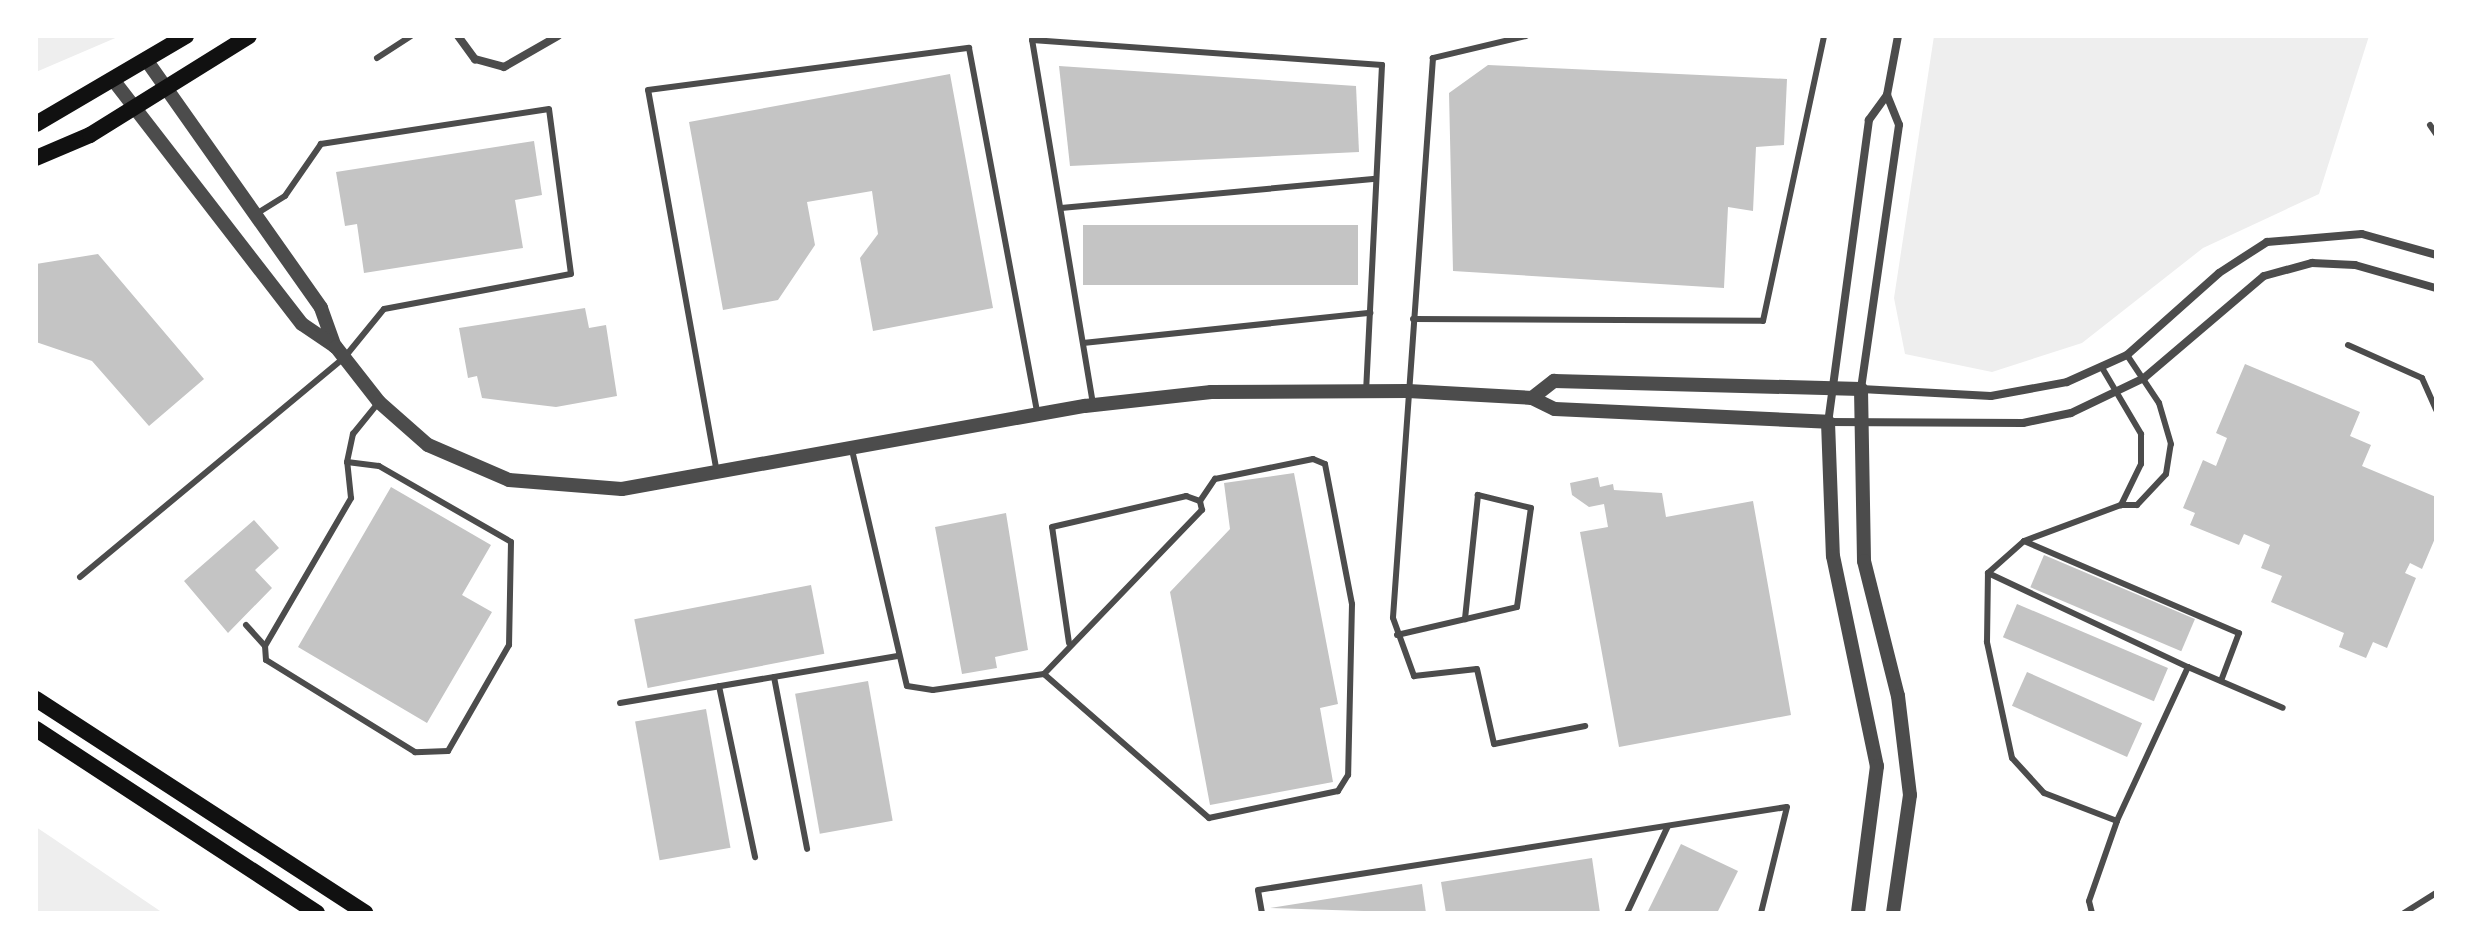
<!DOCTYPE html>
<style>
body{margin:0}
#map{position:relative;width:2472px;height:949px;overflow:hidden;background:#fff;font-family:Montserrat,sans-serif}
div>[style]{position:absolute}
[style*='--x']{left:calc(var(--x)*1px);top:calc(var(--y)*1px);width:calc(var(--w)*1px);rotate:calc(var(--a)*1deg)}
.green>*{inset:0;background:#eee}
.building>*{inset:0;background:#c4c4c4;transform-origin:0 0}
.service>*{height:6px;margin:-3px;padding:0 3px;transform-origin:3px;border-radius:3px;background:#4c4c4c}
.minor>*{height:8px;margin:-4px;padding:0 4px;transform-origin:4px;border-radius:4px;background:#4c4c4c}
.tertiary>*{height:14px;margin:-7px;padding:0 7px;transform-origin:7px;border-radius:7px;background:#4c4c4c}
.secondary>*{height:16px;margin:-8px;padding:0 8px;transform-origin:8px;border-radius:8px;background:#111}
span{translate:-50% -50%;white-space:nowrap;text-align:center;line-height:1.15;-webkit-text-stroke:7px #fff;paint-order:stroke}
.frame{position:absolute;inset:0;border:38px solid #fff;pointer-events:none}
</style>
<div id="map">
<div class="green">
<i style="clip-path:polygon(36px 36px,120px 36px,36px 72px)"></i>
<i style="clip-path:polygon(1934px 36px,2369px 36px,2319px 194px,2203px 248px,2082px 343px,1992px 372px,1905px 354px,1894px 298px)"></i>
<i style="clip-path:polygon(36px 827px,51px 837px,163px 913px,36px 913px)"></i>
</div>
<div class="building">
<i style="clip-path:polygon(1488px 65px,1787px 79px,1784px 145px,1756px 147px,1753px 211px,1728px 207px,1724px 288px,1453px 271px,1449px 93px)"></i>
<i style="clip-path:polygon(1059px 66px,1356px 86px,1359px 152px,1070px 166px)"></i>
<i style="clip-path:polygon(950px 74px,993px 308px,873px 331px,860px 258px,878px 234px,872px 191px,807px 202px,815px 245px,778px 300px,723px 310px,689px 122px)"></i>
<i style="clip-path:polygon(534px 141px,542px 195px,515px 200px,523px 248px,364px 273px,357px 224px,345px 226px,336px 172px)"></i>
<i style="left:1358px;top:225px;width:60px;height:275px;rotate:90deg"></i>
<i style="clip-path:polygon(98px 254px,204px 379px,149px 426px,92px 361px,36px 342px,36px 264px)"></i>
<i style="clip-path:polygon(585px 308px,589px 328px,606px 325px,617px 396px,556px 407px,482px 398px,477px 376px,468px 378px,459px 328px)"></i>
<i style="clip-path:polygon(2245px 364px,2360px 412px,2350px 436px,2371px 445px,2362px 466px,2436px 497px,2436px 536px,2422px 569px,2410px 563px,2405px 573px,2416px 578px,2387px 648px,2373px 642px,2366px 658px,2339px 647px,2344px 633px,2271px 602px,2282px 576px,2261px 568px,2270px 545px,2244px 534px,2239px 545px,2190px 525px,2195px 513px,2183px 508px,2203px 460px,2216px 466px,2227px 438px,2216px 433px)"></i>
<i style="clip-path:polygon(1294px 473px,1338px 704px,1320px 708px,1333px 782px,1210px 805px,1170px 592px,1230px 529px,1224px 483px)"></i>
<i style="clip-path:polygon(1598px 477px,1600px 487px,1613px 484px,1614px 490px,1662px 493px,1666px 517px,1753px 501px,1791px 715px,1619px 747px,1580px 532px,1608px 527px,1604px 504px,1589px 507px,1572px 495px,1570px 483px)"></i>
<i style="clip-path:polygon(391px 487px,491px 545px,462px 595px,492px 612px,427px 723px,298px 647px)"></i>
<i style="clip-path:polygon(1006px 513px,1028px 650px,995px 657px,997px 668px,962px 674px,935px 527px)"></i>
<i style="clip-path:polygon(254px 520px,279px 548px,255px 570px,272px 588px,228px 633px,184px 581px)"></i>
<i style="left:2044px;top:555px;width:164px;height:35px;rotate:23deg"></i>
<i style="left:811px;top:585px;width:70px;height:180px;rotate:79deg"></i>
<i style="left:2017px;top:604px;width:164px;height:36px;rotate:23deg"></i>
<i style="left:2027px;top:672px;width:126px;height:37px;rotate:24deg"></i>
<i style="left:868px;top:681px;width:142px;height:74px;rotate:80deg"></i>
<i style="left:706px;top:709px;width:141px;height:72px;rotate:80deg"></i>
<i style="clip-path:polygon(1681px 844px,1738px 871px,1717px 913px,1647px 913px)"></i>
<i style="clip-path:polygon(1592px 858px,1600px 913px,1446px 913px,1441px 882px)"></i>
<i style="clip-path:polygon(1422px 884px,1426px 913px,1270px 908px)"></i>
</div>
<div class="service">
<i style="--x:1526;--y:36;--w:96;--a:166.7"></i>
<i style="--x:1433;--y:58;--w:561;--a:94.09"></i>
<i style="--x:1393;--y:618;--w:62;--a:70.1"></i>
<i style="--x:1414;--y:676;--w:63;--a:-6.3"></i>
<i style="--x:1477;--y:669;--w:77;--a:77.2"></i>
<i style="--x:1494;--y:744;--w:93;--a:-11.2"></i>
<i style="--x:377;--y:58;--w:40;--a:-32.9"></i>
<i style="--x:2430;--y:125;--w:11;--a:56"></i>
<i style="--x:1061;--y:208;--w:316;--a:-5.3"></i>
<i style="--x:1413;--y:319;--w:350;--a:0.3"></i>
<i style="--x:1763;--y:321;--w:291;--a:-77.9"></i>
<i style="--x:1083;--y:343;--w:289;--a:-6"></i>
<i style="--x:2348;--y:345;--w:81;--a:24"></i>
<i style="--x:2422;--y:378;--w:35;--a:66"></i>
<i style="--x:2101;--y:366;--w:79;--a:59.5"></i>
<i style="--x:2141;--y:434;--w:30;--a:90"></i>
<i style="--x:2141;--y:464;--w:46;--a:116"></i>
<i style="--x:2121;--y:505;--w:16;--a:0"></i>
<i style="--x:2137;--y:505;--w:42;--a:-46.9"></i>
<i style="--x:2166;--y:474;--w:30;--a:-81"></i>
<i style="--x:2171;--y:444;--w:43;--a:-106.3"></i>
<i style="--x:2159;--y:403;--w:58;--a:-123.7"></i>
<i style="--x:1093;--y:404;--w:369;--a:-99.5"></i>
<i style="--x:1032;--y:40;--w:351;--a:4.1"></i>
<i style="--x:1382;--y:65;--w:325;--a:92.8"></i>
<i style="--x:852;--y:450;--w:242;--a:76.9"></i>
<i style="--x:907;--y:686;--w:26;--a:9"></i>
<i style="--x:933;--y:690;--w:112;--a:-8.2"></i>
<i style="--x:1044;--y:674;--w:228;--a:-46.1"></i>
<i style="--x:1202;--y:510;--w:9;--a:-103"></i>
<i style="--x:1200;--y:501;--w:27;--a:-56"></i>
<i style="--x:1215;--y:479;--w:100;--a:-11.5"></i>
<i style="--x:1313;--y:459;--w:13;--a:23"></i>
<i style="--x:1325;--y:464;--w:143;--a:79.1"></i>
<i style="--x:1352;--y:604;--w:171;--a:91.3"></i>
<i style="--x:1348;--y:775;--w:19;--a:122"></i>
<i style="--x:1338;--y:791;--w:132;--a:168.2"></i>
<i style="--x:1209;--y:818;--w:219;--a:-138.9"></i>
<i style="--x:347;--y:462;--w:32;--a:7"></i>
<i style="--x:379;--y:466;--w:152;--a:29.9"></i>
<i style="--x:511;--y:542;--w:103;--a:91.1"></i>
<i style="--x:509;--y:645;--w:122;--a:119.9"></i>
<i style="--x:448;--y:751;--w:33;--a:178"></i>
<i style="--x:415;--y:752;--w:175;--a:-148.3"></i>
<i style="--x:266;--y:660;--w:14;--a:-94"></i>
<i style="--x:265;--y:646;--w:171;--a:-59.8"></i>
<i style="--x:351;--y:498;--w:36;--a:-96"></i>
<i style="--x:347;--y:462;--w:29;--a:-78"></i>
<i style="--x:353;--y:434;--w:41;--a:-50.9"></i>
<i style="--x:717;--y:473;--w:389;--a:-100.2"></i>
<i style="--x:648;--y:90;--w:324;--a:-7.5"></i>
<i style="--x:969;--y:48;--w:371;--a:79.4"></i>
<i style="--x:2024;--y:541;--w:234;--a:23.2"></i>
<i style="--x:2239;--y:633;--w:51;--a:110.6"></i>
<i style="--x:1988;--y:573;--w:221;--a:25.2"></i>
<i style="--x:2188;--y:667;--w:170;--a:114.8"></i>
<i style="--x:80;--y:577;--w:343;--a:-39.7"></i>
<i style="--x:344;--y:358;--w:63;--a:-50.8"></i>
<i style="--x:384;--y:309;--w:190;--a:-10.6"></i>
<i style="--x:571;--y:274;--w:166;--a:-97.6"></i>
<i style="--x:549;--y:109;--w:231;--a:171.3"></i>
<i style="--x:321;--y:144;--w:63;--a:124.7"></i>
<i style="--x:285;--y:196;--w:36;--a:148"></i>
<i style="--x:246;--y:625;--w:28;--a:48"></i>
<i style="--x:1397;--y:635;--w:123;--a:-13.1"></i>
<i style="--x:1517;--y:607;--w:100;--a:-82"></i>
<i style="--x:1531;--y:508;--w:55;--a:-166.2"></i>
<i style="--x:1478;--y:495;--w:125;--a:96"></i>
<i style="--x:1069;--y:643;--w:117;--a:-98.3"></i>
<i style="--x:1052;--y:527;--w:138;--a:-13"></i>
<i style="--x:1186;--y:496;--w:15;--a:20"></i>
<i style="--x:2188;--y:667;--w:103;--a:23.3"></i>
<i style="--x:774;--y:677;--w:175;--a:79.1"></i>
<i style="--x:719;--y:686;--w:175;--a:78.1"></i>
<i style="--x:620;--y:703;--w:283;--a:-9.6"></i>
<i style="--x:1262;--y:913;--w:23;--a:-100"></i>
<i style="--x:1258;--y:890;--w:535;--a:-8.92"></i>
<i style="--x:1787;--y:807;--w:109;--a:103.8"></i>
<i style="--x:1627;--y:913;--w:96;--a:-64.8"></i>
<i style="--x:2092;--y:913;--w:12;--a:-104"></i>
<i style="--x:2089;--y:901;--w:85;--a:-70.7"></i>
<i style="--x:2117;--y:821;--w:78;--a:-159"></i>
<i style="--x:2044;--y:793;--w:47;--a:-132.4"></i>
<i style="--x:2012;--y:758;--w:119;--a:-102.2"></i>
<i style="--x:1987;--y:642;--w:69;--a:-89.2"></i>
<i style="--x:1988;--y:573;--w:48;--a:-41.6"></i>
<i style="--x:2024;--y:541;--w:103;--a:-20.4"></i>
<i style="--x:2404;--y:913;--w:38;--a:-32"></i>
</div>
<div class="minor">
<i style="--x:458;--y:36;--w:29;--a:54"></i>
<i style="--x:475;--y:59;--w:30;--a:15"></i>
<i style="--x:504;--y:67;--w:62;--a:-29.9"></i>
<i style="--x:1898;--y:36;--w:60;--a:100.6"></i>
<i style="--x:1887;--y:95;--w:31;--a:126"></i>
<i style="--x:1869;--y:120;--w:305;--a:97.7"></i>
<i style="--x:1828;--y:422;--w:195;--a:0.3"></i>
<i style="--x:2023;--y:423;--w:49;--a:-11.8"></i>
<i style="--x:2071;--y:413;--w:81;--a:-25.6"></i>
<i style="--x:2144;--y:378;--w:157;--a:-40.4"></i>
<i style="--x:2264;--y:276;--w:50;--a:-15.2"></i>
<i style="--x:2312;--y:263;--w:43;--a:2.7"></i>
<i style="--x:2355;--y:265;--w:84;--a:15.9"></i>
<i style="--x:1887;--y:95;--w:32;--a:68"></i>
<i style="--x:1899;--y:125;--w:267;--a:98.2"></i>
<i style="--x:1861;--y:389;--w:130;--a:3.1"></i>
<i style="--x:1991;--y:396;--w:77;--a:-10.4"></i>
<i style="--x:2067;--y:382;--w:66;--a:-24.2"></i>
<i style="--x:2127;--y:355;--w:123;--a:-41.7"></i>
<i style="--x:2219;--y:273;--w:57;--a:-32.9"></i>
<i style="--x:2267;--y:242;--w:95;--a:-4.8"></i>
<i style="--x:2362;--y:234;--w:77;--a:15.8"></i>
</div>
<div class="tertiary">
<i style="--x:147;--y:61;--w:302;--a:54.8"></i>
<i style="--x:321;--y:308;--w:41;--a:70.3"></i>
<i style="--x:114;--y:81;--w:307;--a:52.3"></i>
<i style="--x:302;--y:324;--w:41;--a:34.1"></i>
<i style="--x:336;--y:347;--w:70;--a:52"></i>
<i style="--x:379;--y:402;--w:65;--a:41.3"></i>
<i style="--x:428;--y:445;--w:88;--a:23.4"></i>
<i style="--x:509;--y:480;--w:113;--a:4.6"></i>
<i style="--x:622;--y:489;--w:470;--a:-10.2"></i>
<i style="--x:1085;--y:406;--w:127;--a:-6.3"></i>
<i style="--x:1211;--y:392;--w:197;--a:-0.3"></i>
<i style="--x:1408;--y:391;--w:124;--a:3.2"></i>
<i style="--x:1532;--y:398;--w:25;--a:26"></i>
<i style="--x:1555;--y:409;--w:273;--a:2.7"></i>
<i style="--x:1828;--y:422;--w:134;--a:87.9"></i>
<i style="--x:1833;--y:556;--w:215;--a:78.2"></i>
<i style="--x:1877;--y:766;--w:148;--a:97.4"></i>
<i style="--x:1532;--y:398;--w:28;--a:-38"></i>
<i style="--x:1554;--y:381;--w:307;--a:1.5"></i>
<i style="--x:1861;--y:389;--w:172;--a:89"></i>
<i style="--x:1864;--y:561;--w:139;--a:75.9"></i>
<i style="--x:1898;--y:696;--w:100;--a:83.1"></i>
<i style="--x:1910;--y:795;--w:119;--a:98.2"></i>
</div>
<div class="secondary">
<i style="--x:36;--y:124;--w:174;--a:-30.4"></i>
<i style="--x:36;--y:158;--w:59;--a:-23.1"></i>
<i style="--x:90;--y:135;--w:187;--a:-31.9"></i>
<i style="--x:36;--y:699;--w:393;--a:33"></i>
<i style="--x:36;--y:729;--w:336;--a:33.2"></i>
</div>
<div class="frame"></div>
</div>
